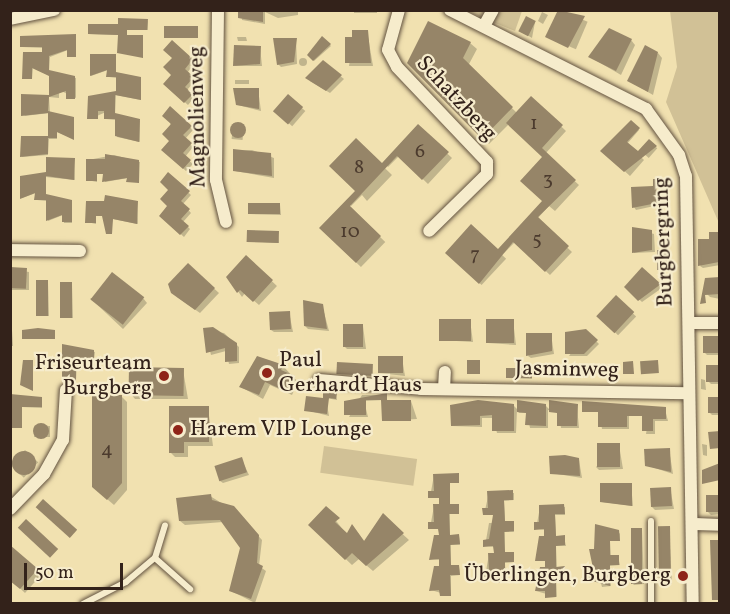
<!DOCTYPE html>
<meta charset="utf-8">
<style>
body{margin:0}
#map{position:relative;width:730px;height:614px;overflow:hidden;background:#f1e1b0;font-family:Vollkorn,serif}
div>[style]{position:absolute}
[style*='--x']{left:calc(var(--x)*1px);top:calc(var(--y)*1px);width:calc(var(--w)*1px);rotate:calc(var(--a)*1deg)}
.green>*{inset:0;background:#d1c196;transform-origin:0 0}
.shadow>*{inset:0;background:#0003;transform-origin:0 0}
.round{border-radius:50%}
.building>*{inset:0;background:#968568;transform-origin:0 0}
.roads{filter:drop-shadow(0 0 2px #625240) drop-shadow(0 0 2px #625240)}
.lane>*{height:6px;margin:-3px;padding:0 3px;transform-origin:3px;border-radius:3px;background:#f6eccc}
.street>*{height:12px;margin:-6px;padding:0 6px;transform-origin:6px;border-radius:6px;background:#f6eccc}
.dots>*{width:16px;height:16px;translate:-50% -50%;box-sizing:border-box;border:3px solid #f6eccc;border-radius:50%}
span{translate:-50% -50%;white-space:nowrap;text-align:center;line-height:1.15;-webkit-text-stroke:4.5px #f6eccc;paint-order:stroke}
.number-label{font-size:20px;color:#4c3b2e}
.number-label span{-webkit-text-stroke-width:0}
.street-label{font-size:22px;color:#33221a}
.poi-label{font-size:22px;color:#33221a}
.left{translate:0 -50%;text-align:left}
.right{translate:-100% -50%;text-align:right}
.frame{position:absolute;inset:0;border:12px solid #33221a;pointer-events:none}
.scale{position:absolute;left:24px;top:563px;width:99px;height:27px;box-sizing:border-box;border:3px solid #33221a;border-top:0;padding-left:8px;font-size:18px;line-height:21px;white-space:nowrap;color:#33221a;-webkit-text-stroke:4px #f6eccc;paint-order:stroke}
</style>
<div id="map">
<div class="green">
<i style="clip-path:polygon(466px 11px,522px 11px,515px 31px)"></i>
<i style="clip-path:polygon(670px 11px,719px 11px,719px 223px,666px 102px,677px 67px)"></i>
<i style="left:324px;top:446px;width:94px;height:27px;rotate:8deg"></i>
</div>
<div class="shadow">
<i style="left:184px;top:10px;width:15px;height:2px"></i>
<i style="clip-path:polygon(241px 10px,298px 10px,298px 15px,278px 18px,265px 12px,265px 24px,242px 20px)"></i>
<i style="left:354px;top:10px;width:23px;height:3px"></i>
<i style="left:560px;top:10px;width:30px;height:30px;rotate:23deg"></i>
<i style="clip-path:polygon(542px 12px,548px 15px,543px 24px,538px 21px)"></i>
<i style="clip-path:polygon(148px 21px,148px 30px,127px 30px,127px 36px,143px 37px,143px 58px,119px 35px,89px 34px)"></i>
<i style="clip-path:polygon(535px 22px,532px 38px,520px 31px)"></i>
<i style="clip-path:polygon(367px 31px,373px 66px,349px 66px,353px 39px)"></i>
<i style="clip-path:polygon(76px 35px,76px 57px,69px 57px,68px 50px,50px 57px,49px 72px,76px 78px,76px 98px,59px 90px,59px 98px,49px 97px,50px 113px,24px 116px,50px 96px,50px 76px,33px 68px,32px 79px,24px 78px,24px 54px,44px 54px,44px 48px,22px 47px)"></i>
<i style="clip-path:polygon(237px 37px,246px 37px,247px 41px,238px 41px)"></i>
<i style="clip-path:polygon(323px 38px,331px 46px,314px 61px,308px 55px)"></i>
<i style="clip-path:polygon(296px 40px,297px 64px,281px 67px,278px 64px)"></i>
<i style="clip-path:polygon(631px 40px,635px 45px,621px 75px,590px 57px)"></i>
<i style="clip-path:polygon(172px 42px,195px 63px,187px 73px,195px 81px,187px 90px,194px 98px,188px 105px,165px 84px,173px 75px)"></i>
<i style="clip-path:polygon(470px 43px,477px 49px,468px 66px,517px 113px,531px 98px,566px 131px,545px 154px,579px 185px,555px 211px,549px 206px,537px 219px,572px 252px,550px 275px,515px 242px,504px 253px,500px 249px,544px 201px,544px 157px,509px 124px,489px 144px,409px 63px)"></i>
<i style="clip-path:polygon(260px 47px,262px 66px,234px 66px)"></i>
<i style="clip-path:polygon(658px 53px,662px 58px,653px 95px,629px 81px)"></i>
<i style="clip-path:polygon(92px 55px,116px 56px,116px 73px,141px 80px,141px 100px,116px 95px,115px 115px,140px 121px,140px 142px,117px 137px,116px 120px,106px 119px,106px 112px,90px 119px,117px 92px,117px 78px,109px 77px,108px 70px,91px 76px)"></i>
<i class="round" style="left:299px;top:58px;width:8px;height:8px"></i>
<i style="clip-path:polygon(323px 62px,344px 79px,330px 93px,310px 81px)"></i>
<i style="left:235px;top:80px;width:14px;height:4px"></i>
<i style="clip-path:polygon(258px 89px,261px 111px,238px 105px)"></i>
<i style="left:288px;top:96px;width:23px;height:20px;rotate:41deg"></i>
<i style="clip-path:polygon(170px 109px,193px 130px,185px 139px,193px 147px,185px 157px,193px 164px,186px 171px,163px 150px,171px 141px)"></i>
<i style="clip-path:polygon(73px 118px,74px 139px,57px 132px,57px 139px,49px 139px,48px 155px,22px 157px,22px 137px,49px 138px)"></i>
<i style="clip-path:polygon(631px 122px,639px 130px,627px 144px,644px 160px,630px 176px,602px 151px)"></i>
<i style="left:233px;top:123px;width:11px;height:16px;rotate:5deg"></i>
<i style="clip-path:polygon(418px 126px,452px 158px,428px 184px,399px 156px,388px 167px,384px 162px)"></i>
<i style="clip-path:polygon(356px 140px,392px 175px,367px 201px,362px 195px,351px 206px,347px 201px,357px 191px)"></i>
<i style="left:649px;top:141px;width:11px;height:13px;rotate:41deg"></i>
<i style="clip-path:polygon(252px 150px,274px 158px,274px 178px,235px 171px,234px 151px)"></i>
<i style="clip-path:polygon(114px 155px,140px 162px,139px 183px,128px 178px,105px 182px,104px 174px,97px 174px,97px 182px,87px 180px,88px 160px)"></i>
<i style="clip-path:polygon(74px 159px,75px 180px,46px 177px,46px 196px,72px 202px,72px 223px,64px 223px,63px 215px,48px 221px,47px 201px,37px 200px,36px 193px,22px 198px,22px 178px,48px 173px)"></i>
<i style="clip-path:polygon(168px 174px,191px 195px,183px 204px,191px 213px,183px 222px,190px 229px,184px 237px,161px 216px,169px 207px)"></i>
<i style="clip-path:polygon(656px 187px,659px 205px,636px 210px,634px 207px)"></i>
<i style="clip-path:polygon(87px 202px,137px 202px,138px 224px,113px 219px,109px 234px,104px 216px,96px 216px,96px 224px,87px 222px)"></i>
<i style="left:345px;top:203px;width:56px;height:35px;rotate:44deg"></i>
<i style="clip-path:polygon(280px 205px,281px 215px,249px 214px)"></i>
<i style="left:471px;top:226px;width:48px;height:36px;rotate:43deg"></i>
<i style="clip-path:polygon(633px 228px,654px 234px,655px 252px,634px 253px)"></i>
<i style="clip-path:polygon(278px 232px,279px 243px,248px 241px)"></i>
<i style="clip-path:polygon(720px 241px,720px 265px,703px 268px,700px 266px)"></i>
<i style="clip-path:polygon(246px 257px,277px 286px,259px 305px,245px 293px,242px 297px,228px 277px)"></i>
<i style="clip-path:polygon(188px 265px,219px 293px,200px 313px,177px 297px)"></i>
<i style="clip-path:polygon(10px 269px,29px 272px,29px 290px,10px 290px)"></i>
<i style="clip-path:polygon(642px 269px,662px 288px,642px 302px,626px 287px)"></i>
<i style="clip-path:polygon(720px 279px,720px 299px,710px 297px,706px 293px)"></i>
<i style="clip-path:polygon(48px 282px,49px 316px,38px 316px,37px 315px)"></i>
<i style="clip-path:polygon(72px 284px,73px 318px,63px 318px,62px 317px)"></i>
<i style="left:616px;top:297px;width:28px;height:26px;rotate:44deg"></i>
<i style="clip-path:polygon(90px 298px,143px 298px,147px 303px,123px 329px)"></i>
<i style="clip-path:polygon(322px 305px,329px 331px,308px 329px,305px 326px)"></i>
<i style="clip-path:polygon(289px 312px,293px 332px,274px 332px,271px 330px)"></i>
<i style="clip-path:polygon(470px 320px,473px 342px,440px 340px)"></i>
<i style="clip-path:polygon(513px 320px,516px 345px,488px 343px)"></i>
<i style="clip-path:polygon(363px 326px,366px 349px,347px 349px,345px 347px)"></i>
<i style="clip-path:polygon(10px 329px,12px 330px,13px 346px,10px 346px)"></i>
<i style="clip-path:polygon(205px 330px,224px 333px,239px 347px,239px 363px,229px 364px,226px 351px,211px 355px)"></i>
<i style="clip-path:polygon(586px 331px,599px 344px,587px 356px,569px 356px)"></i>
<i style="clip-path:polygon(551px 334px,554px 354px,531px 358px,528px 356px)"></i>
<i style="clip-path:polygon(720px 337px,720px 355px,707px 355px,704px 352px)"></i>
<i style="clip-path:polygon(64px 346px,95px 352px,94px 360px,77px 360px,76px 381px,64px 380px)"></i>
<i style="clip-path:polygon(402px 358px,405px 376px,379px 373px)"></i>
<i style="clip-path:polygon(372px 365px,373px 376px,338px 374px)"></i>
<i style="clip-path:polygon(283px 366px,298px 382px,292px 395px,270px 385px,263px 399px,241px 387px)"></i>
<i style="clip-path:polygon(720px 366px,720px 384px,711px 384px,708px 381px)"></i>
<i style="clip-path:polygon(531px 369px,532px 379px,508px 378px)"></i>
<i style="clip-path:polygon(183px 370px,188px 399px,135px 399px,131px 394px)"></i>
<i style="clip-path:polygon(701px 379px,705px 380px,706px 390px,701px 389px)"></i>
<i style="clip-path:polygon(336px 394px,337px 400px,326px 398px,329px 416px,306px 410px,324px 399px)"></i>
<i style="clip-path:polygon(362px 395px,386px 395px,383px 400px,364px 401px,368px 417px,349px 417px)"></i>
<i style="clip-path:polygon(121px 396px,127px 402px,127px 490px,114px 505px,100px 493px)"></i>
<i style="clip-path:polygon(720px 398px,720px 415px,712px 415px,710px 413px)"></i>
<i style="clip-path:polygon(42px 399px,42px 408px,22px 407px,22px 428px,10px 428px,12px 403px)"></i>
<i style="clip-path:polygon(411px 401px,417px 419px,383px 421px)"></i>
<i style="clip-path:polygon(599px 404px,665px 409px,668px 421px,655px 421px,655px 434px,646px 434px,649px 414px,629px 414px,629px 429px,602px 429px,599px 412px,583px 411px)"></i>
<i style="clip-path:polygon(545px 405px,550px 410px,577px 406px,579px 428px,561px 428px,559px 413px,548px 410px,548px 428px,530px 428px,527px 413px,519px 413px,517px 410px,516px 433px,497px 433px,493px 418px,482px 418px,482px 427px,452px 426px,451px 406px,514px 406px,518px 410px)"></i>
<i style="clip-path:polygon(208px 408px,213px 446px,188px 446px,188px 457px,175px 457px,171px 453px)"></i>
<i style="left:34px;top:426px;width:16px;height:11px"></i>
<i style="clip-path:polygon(702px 444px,707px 445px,707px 456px,703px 455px)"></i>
<i style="clip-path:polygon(619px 445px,623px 469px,599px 470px,596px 467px)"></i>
<i style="clip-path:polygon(669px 449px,673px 474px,646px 465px)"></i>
<i style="left:25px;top:450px;width:18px;height:21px;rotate:43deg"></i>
<i style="clip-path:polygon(241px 458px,249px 475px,223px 483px,220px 481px)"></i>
<i style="clip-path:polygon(579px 460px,582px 478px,551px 473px)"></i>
<i style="clip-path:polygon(434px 475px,459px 475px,459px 483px,450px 483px,450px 505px,458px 505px,459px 514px,450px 514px,450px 536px,459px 536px,460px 545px,451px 545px,451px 567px,459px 567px,460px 575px,451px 576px,451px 596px,431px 590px,441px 567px,441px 560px,430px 559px,440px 536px,440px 529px,430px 528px,434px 506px,440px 506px,440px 498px,430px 497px)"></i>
<i style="clip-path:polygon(631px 484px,633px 506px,602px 502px)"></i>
<i style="clip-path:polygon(670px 488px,674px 509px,655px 510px,652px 507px)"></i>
<i style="clip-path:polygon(489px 492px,514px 493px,514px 500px,504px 501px,505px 523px,513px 523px,514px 532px,505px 532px,505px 554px,513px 554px,514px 562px,505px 563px,506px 583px,485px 577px,489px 554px,495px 554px,495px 547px,485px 546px,489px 523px,495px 523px,495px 515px,484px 515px)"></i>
<i style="clip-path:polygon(210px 496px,238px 513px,262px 540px,259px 566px,266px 571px,255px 603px,231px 591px,241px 548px,223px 522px,185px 525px,180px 521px)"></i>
<i style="clip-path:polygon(720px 496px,720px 514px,711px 515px,708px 512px)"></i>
<i style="clip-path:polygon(540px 507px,565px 507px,565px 515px,555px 515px,556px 537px,564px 537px,566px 546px,556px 546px,557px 568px,564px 568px,566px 576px,556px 577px,557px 597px,536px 591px,547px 568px,546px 561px,536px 560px,546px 537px,546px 530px,536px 529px)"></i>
<i style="clip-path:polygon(326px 508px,348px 536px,353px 526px,365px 542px,383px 516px,409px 540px,373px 571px,359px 559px,352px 565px,310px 525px)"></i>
<i style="clip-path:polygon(669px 528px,672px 584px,662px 584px,661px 583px)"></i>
<i style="clip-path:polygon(642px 530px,644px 584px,634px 585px,633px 584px)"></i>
<i style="clip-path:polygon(620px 533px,620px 541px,610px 541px,611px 557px,618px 557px,620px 565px,610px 566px,611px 586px,602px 587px,600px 580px,590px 580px,596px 574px,596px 550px)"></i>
<i style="clip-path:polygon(10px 547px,41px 575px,25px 593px,10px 579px)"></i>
</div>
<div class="building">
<i style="clip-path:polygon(238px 10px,263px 10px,263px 22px,238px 18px)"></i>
<i style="clip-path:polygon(558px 10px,585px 16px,568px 48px,545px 37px)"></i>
<i style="left:526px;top:16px;width:11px;height:17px;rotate:27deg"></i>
<i style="clip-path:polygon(118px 18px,148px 19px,147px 30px,127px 30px,127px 35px,143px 35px,143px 58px,117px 53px,118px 35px,88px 34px,88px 24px,118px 24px)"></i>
<i style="clip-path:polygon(428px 21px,471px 42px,463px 58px,513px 107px,482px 139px,407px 63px)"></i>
<i style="left:164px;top:26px;width:34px;height:12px"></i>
<i style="clip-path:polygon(609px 28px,632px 39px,616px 71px,588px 57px)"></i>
<i style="clip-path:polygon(352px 30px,368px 30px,371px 63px,345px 63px,345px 37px,352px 37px)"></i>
<i style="clip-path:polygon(76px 34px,76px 57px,67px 57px,67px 50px,49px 56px,49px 70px,75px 76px,75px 99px,66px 99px,66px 91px,49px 97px,48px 111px,74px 117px,74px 140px,57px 132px,57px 138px,48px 138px,48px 154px,20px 157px,21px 136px,48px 136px,48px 113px,21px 116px,21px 94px,49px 95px,49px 76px,32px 68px,32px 79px,22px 79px,23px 52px,42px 52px,42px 47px,20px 47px,20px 36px)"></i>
<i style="clip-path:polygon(322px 36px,331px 44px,313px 61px,307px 55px)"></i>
<i style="clip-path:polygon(273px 38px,297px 38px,294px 62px,277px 65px)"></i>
<i style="clip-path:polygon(172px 40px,193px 59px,185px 69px,194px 77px,185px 87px,193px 94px,184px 103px,163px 84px,171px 75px,163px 67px,172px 58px,163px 50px)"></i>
<i style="clip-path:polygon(234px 45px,261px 46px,260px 64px,233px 66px)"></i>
<i style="clip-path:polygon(645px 45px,658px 52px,648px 92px,627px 81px)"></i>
<i style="clip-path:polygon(90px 54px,116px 54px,116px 72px,141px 77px,141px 100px,115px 95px,115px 113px,140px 119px,139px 142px,115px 136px,115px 119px,104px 119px,104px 111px,98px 111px,98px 119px,87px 119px,88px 96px,116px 91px,116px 77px,106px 77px,107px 70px,90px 76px)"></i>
<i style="clip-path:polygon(323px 60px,342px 75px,326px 91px,305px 78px)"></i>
<i style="clip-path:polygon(233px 88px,259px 88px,259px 109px,236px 105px)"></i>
<i style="left:288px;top:94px;width:20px;height:23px;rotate:41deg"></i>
<i style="clip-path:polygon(531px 96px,563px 125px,542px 148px,576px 180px,538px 217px,569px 246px,545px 272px,513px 242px,479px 284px,445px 253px,471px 224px,498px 249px,542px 201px,520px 181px,542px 157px,506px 123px)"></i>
<i style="clip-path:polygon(170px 106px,192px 126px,183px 135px,192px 143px,183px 153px,191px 160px,183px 169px,161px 150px,169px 141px,162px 134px,171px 124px,162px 116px)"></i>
<i style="clip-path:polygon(631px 120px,640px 128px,627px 142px,638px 151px,649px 139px,657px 146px,624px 172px,600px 151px)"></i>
<i class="round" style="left:230px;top:122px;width:16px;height:16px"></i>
<i style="clip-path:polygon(418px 124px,449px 152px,422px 180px,397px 156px,350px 206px,381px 236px,356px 263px,319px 228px,355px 191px,329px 166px,356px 138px,382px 163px)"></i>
<i style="clip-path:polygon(233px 149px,271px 153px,272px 176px,233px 171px)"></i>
<i style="clip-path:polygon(105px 154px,139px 160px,139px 183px,126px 182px,127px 178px,102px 182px,103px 174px,97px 174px,97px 181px,86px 181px,86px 159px,105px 159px)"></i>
<i style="clip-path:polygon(46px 157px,75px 158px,74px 180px,46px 176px,46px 194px,72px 200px,72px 222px,62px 222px,62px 215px,46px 221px,46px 200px,34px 200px,35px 193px,20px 199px,20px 176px,46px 172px)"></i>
<i style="clip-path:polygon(168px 172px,190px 191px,181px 201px,190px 209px,181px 219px,189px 226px,180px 235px,159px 216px,167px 206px,160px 199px,168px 190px,160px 182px)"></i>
<i style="clip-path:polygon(653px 179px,665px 179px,665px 185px,656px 185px,657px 203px,632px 208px,631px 187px,653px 186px)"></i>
<i style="clip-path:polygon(105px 195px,138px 201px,137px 224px,113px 219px,112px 234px,106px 234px,102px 216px,96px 216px,96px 223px,85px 223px,86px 201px,104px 201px)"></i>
<i style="left:248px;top:203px;width:32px;height:11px"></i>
<i style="clip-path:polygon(632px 227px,652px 230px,652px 250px,632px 253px)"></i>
<i style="left:247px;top:230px;width:32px;height:12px;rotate:2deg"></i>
<i style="clip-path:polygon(709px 232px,720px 232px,719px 262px,698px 266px,698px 239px,709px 239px)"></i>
<i style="left:657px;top:250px;width:11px;height:20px"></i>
<i style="clip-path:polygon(246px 255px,273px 280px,253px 302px,240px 290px,237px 293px,226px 277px)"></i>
<i style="clip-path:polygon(188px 263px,215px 288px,195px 310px,171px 293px,168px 284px)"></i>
<i style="left:10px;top:267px;width:17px;height:21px;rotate:3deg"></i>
<i style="clip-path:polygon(642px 267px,661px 284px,638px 301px,624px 287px)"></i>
<i style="left:112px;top:272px;width:41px;height:35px;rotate:38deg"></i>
<i style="clip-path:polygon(720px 277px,720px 294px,705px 295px,706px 303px,700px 304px,705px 278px)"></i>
<i style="left:48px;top:280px;width:36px;height:12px;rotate:90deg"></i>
<i style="left:60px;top:282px;width:12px;height:36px"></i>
<i style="left:616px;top:295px;width:25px;height:29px;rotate:43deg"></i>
<i style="clip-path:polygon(303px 300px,323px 304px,327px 329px,304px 326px)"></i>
<i style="left:290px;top:311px;width:18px;height:21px;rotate:87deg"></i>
<i style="left:439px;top:319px;width:32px;height:22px"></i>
<i style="left:486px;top:319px;width:28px;height:24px"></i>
<i style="left:363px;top:324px;width:23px;height:20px;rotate:90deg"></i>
<i style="clip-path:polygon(213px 327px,237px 343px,237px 361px,225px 362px,225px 348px,206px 353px,203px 328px)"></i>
<i style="clip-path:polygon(38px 328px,55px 330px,55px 339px,22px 339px,22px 330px)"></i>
<i style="clip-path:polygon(586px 329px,598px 340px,584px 354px,565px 354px,565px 332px)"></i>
<i style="clip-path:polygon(526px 333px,552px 333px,552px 351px,526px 356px)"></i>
<i style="left:703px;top:336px;width:17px;height:17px"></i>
<i style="clip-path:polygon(62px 344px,94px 350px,94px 360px,76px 360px,76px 381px,62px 381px)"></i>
<i style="clip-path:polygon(257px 356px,284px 365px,281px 370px,295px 376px,288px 392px,265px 382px,259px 395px,239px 387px)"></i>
<i style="left:403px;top:356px;width:17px;height:25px;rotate:90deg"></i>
<i style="clip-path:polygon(23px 360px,33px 360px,33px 391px,20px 385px)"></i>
<i style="left:467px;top:360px;width:13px;height:14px"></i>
<i style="left:658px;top:360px;width:13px;height:18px;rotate:86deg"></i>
<i style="clip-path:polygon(633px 361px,634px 374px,623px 374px,623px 362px)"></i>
<i style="left:337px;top:362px;width:36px;height:12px;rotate:3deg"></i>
<i style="left:706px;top:365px;width:14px;height:17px"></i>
<i style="left:129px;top:367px;width:55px;height:28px;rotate:1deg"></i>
<i style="left:506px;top:368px;width:26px;height:10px"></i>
<i style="clip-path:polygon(323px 391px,337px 393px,336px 399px,329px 398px,327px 414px,304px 411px,306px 396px,323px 398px)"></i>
<i style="clip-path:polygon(387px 393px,387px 400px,411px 400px,411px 421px,382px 421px,381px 400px,366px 400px,366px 415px,344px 415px,344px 401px)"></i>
<i style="clip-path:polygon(10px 394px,42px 397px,42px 407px,22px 407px,22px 428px,10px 428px)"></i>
<i style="clip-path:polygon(92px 395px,122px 395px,122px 483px,107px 500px,92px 487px)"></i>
<i style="left:708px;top:397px;width:12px;height:16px"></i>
<i style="clip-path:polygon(478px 400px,514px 404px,514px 431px,492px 431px,492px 415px,480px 416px,480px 425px,451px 426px,450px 405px)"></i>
<i style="clip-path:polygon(517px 400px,546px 404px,546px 426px,525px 425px,526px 413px,517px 412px)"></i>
<i style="clip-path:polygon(549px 400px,578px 404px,577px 426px,557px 426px,557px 413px,549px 412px)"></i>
<i style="clip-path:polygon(582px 401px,666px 407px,666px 419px,653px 419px,653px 431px,642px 431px,642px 416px,627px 416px,627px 427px,598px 427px,598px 412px,582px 412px)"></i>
<i style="clip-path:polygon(169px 406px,209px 406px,209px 442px,184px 442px,184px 453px,169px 453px)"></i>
<i class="round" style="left:33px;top:423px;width:16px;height:16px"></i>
<i style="clip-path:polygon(720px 431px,720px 448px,710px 449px,708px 432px)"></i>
<i style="left:620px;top:443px;width:24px;height:23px;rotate:90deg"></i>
<i style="clip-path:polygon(670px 448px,671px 472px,645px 466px,644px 449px)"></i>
<i class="round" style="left:12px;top:451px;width:24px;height:24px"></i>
<i style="clip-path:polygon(565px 455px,579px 458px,580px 476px,550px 474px,549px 456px)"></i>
<i style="left:242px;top:457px;width:16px;height:29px;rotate:72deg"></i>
<i style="clip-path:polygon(720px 463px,720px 480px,702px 484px,702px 470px)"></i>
<i style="clip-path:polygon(459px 473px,459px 483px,450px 483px,450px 504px,459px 504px,459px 514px,449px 514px,450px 535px,459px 534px,460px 544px,450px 545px,451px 565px,459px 565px,460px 575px,450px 575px,451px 596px,440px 596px,439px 590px,429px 591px,434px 566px,439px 566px,439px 559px,429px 560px,434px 535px,439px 535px,438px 529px,428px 529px,428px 522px,434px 522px,433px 504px,439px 504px,439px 498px,428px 498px,428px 491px,434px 491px,433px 474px)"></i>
<i style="clip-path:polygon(600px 483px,632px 483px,632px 506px,600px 502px)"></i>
<i style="left:671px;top:487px;width:19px;height:21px;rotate:87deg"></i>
<i style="clip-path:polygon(513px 490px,513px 500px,504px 500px,505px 521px,514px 521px,514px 531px,504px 532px,505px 552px,514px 552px,514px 562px,505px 562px,505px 583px,494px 583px,494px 577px,483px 577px,483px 570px,489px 570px,488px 553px,494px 553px,493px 546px,483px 547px,483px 540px,489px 539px,493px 515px,483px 515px,482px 508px,488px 508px,487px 491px)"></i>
<i style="clip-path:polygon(211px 494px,212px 500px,234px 506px,259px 535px,257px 563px,263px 566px,251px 599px,229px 591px,240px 548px,220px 520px,179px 521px,176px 498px)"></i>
<i style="left:706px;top:495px;width:14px;height:17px"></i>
<i style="left:43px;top:499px;width:46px;height:11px;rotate:42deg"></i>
<i style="clip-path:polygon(564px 504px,565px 514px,555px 514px,556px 536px,565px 535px,565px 545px,556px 546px,556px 567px,565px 566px,565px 576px,556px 576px,556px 597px,545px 598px,545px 591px,535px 591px,540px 567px,545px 567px,545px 561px,535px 561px,539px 536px,544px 536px,544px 529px,534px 530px,534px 522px,539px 522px,539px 505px)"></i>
<i style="clip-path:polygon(326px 506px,340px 518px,335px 522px,347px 533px,352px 524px,364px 541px,383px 513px,404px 533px,366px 566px,352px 553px,345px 560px,308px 525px)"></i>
<i style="left:26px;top:519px;width:44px;height:12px;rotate:43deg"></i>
<i style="clip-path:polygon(595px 524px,619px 530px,620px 541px,610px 541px,610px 555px,619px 555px,619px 565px,610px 565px,610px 586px,589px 580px,588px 573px,594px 573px,589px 549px,594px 549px)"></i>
<i style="left:670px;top:526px;width:57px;height:12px;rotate:89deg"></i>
<i style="left:631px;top:528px;width:11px;height:56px"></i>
<i style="clip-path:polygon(710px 540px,720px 540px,720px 600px,712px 600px)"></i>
<i style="clip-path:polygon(10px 545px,38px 569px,20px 589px,10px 581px)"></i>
</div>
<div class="roads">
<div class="lane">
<i style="--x:155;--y:558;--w:47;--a:41.5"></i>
<i style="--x:83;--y:604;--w:48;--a:-27.1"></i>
<i style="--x:126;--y:582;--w:38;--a:-40"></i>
<i style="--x:155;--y:558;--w:34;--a:-73"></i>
<i style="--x:651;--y:604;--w:83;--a:-90"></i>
</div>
<div class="street">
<i style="--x:218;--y:10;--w:170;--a:90.7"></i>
<i style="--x:216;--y:180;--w:43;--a:76.6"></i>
<i style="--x:399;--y:10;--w:41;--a:105.4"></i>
<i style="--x:388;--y:50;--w:19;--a:62"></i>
<i style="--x:397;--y:67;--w:131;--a:46.5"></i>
<i style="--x:487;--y:162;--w:12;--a:90"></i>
<i style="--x:487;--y:174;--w:81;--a:135.5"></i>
<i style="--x:450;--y:10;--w:220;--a:26.8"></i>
<i style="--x:646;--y:109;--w:57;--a:54.3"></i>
<i style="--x:679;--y:155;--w:22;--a:72"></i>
<i style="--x:686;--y:176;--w:428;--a:89.1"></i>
<i style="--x:10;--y:19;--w:45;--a:-11.6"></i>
<i style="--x:484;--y:26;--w:18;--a:-61"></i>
<i style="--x:10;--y:250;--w:70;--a:0.8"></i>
<i style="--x:689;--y:323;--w:31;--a:0"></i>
<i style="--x:319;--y:380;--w:102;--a:5"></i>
<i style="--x:421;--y:389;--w:267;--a:0.9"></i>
<i style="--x:444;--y:389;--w:17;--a:-87"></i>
<i style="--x:10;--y:509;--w:49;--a:-45.8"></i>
<i style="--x:44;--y:474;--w:39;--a:-61"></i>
<i style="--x:63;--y:440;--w:50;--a:-86.6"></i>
<i style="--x:695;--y:524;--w:25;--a:2"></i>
</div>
</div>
<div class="dots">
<i style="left:267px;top:373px;background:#8f2418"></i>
<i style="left:164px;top:376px;background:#8f2418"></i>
<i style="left:178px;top:430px;background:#8f2418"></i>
<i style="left:683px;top:576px;background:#8f2418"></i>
</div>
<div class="number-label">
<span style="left:534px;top:124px">1</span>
<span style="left:420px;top:152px">6</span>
<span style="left:359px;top:168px">8</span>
<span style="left:548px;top:180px">3</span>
<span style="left:350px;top:232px">10</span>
<span style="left:537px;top:240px">5</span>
<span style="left:475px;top:255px">7</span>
<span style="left:107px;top:450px">4</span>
</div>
<div class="street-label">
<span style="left:456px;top:99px;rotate:47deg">Schatzberg</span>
<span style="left:198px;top:117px;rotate:-91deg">Magnolienweg</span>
<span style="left:664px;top:242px;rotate:-92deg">Burgbergring</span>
<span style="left:567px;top:370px;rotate:1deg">Jasminweg</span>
</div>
<div class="poi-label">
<span class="left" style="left:279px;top:373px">Paul<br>Gerhardt Haus</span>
<span class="right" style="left:152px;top:376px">Friseurteam<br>Burgberg</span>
<span class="left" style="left:190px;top:430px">Harem VIP Lounge</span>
<span class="right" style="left:671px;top:576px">Überlingen, Burgberg</span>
</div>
<div class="frame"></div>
<div class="scale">50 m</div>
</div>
